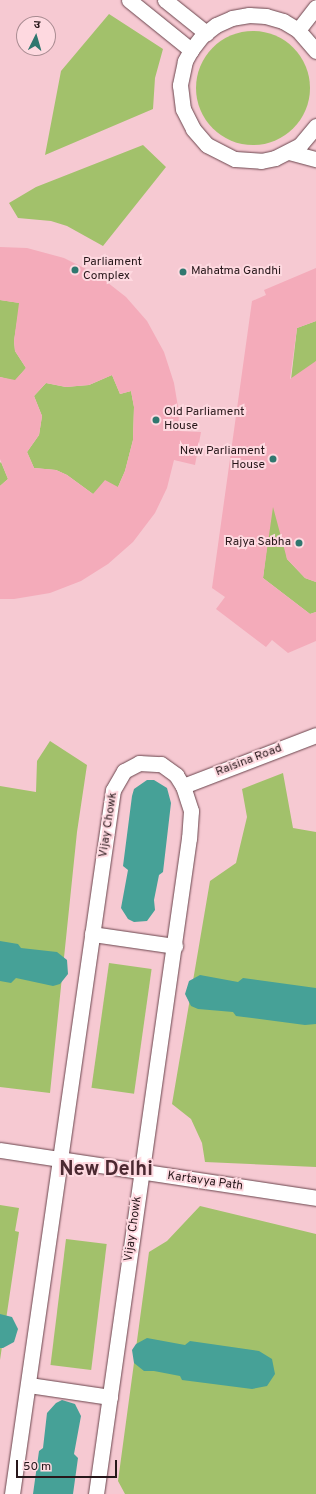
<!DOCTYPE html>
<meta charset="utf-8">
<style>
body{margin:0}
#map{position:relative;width:316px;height:1494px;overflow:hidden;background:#f6c9d2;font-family:Overpass,"Noto Sans Devanagari",sans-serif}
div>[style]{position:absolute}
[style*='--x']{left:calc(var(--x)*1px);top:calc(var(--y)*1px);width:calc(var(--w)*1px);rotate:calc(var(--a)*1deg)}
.green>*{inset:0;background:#a2c16b;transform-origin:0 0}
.round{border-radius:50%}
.water>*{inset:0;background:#46a197}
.building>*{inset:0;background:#f4abba}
.roads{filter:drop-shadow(0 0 1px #6a454d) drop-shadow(0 0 1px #6a454d)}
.secondary>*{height:15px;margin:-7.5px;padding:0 7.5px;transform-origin:7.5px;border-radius:7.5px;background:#fff}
.dots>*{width:11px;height:11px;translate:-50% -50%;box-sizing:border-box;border:2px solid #fed9e0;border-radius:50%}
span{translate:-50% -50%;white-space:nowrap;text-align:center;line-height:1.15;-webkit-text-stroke:4px #fed9e0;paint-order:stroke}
.poi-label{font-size:12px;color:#27171a}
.left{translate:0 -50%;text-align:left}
.right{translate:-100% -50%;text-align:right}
.street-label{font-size:12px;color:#27171a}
.town-label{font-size:20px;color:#4b2931;font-weight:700}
.north{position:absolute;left:16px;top:16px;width:40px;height:40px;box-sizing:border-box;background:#fed9e0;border:1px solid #a88b91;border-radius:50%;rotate:5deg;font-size:11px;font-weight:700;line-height:16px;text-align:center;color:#27171a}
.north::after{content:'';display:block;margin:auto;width:14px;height:18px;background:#30776f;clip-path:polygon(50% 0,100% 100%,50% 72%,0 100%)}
.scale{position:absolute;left:16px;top:1460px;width:101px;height:18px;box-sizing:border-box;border:2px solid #27171a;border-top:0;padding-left:5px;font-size:12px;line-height:14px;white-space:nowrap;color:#27171a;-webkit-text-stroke:3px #fed9e0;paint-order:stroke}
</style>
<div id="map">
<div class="green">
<i style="clip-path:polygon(109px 14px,163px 49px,155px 78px,153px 109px,45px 155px,61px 71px)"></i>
<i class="round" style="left:196px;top:31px;width:114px;height:114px"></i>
<i style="clip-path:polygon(143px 145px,166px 167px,103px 246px,67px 226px,51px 221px,18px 218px,9px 203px,36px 187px)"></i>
<i style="clip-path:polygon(0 300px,20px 303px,14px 341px,15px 351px,26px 368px,15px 381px,0 377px)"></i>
<i style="clip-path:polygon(316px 321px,316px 361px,285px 432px,297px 328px)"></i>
<i style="clip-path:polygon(112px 375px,120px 394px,131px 391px,134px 407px,133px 440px,125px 471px,118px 487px,93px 494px,67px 475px,56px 470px,34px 468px,27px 452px,39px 435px,42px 416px,34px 396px,46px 383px,66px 387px,77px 386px,89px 385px)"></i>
<i style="clip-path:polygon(1px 462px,8px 479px,0 486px,0 463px)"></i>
<i style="clip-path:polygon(275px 481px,287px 559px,305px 578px,316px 582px,316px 612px,310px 614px,263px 578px)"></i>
<i style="clip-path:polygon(50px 741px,87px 765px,77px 832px,50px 1093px,0 1087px,0 786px,36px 792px,37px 761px)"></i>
<i style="clip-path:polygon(283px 773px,293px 828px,316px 832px,316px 1167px,205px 1162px,202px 1143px,191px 1119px,172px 1104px,210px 881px,236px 863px,247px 817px,242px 789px)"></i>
<i style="left:109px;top:963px;width:43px;height:126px;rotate:8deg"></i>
<i style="clip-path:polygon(0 1205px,19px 1208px,15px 1231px,19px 1232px,0 1360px)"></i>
<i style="clip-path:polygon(200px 1206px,316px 1234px,316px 1494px,125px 1494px,118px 1481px,149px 1252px,167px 1241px)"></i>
<i style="left:66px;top:1239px;width:41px;height:127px;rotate:7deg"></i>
</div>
<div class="water">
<i style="clip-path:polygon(147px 780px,154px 780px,167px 788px,171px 803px,163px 872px,159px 875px,154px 900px,155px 910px,147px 921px,134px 922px,128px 919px,121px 908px,128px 870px,123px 866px,132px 796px,134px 789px)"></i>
<i style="clip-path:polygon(0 941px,18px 944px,21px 948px,57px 952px,67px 960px,68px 974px,60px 984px,53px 986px,16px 978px,11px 983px,0 981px)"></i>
<i style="clip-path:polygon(200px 975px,238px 982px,243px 978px,316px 988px,316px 1024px,305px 1025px,236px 1016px,233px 1012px,198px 1009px,191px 1006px,185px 994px,189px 981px)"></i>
<i style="clip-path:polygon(0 1314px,12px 1317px,18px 1329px,14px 1342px,3px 1348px,0 1348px)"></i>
<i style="clip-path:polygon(147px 1338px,185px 1345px,190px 1341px,259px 1351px,272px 1359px,275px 1374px,267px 1386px,252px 1389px,182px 1380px,180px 1376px,154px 1371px,144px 1371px,134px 1363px,132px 1350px,136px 1344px)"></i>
<i style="clip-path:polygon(62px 1400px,75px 1404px,81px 1416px,74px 1454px,78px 1458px,73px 1494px,33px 1494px,39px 1451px,43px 1448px,47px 1413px,56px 1403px)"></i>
</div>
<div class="building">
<i style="clip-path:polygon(evenodd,0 247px,27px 248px,64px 258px,98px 275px,126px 297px,147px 321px,164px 352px,174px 383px,179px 413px,178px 431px,201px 432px,195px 465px,174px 460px,167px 488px,155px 513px,133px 542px,108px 564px,81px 581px,50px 593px,14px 599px,0 599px,0 486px,8px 479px,0 459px,0 377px,15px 380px,26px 368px,15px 351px,14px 341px,19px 303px,0 300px,0 247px,112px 375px,120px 394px,131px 391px,134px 407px,133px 440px,125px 471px,118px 487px,105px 480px,93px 494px,67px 475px,56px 470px,34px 468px,27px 452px,39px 435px,42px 416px,34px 396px,46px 383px,66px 387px,77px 386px,89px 385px,112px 375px)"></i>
<i style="clip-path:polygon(316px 268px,316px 321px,297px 328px,290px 379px,316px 361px,316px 582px,305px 578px,287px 559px,273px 507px,263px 578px,310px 614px,316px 612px,316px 641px,288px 653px,272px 640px,266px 647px,216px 609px,225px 597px,212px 588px,252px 301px,266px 295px,264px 290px)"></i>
</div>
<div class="roads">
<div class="secondary">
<i style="--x:129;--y:0;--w:80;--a:38.9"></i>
<i style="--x:165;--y:0;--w:53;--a:38.8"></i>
<i style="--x:298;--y:30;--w:29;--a:-52"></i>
<i style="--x:316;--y:51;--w:28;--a:-131"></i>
<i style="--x:298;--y:30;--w:17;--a:-149"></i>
<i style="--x:283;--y:21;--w:18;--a:-164"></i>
<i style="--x:266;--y:16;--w:17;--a:-177"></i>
<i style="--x:249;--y:15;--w:17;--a:170"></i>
<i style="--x:232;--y:18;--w:17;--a:156"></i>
<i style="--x:216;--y:25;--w:18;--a:142"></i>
<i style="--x:202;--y:36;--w:18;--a:128"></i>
<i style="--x:191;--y:50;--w:13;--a:119"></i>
<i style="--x:185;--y:61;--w:25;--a:102"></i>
<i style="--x:180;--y:85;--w:24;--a:83"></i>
<i style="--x:183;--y:109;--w:22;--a:63"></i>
<i style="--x:193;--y:129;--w:21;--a:49"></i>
<i style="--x:207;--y:145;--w:31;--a:27"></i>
<i style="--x:235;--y:159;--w:26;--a:4"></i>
<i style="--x:261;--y:161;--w:14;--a:-12"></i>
<i style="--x:275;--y:158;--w:28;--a:-27"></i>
<i style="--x:300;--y:145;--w:25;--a:-50"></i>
<i style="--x:289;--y:152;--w:28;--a:15"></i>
<i style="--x:183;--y:786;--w:142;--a:-21"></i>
<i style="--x:92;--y:934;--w:84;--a:8.2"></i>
<i style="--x:0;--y:1150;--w:320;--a:8.6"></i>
<i style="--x:29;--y:1385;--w:82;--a:8.4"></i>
<i style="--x:12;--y:1494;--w:711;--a:-81.84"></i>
<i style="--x:113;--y:790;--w:22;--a:-60"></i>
<i style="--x:124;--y:771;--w:17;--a:-28"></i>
<i style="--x:139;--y:763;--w:22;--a:3"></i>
<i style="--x:161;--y:764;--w:19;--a:36"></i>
<i style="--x:176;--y:775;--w:13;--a:58"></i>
<i style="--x:183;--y:786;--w:26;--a:72"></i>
<i style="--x:191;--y:811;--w:27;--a:94"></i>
<i style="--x:189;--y:838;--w:663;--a:98.07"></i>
</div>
</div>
<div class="dots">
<i style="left:75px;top:270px;background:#30776f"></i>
<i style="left:183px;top:272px;background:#30776f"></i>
<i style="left:156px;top:420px;background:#30776f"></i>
<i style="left:273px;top:459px;background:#30776f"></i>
<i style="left:299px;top:543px;background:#30776f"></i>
</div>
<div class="poi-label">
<span class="left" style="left:83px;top:270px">Parliament<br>Complex</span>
<span class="left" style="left:191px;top:272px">Mahatma Gandhi</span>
<span class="left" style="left:164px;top:420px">Old Parliament<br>House</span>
<span class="right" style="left:265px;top:459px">New Parliament<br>House</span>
<span class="right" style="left:291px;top:543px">Rajya Sabha</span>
</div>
<div class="street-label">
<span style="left:249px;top:761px;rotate:-21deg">Raisina Road</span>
<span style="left:109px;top:825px;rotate:-81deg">Vijay Chowk</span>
<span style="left:205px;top:1182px;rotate:8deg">Kartavya Path</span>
<span style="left:134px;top:1229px;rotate:-82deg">Vijay Chowk</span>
</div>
<div class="town-label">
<span style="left:106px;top:1170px">New Delhi</span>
</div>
<div class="north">उ</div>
<div class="scale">50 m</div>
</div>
